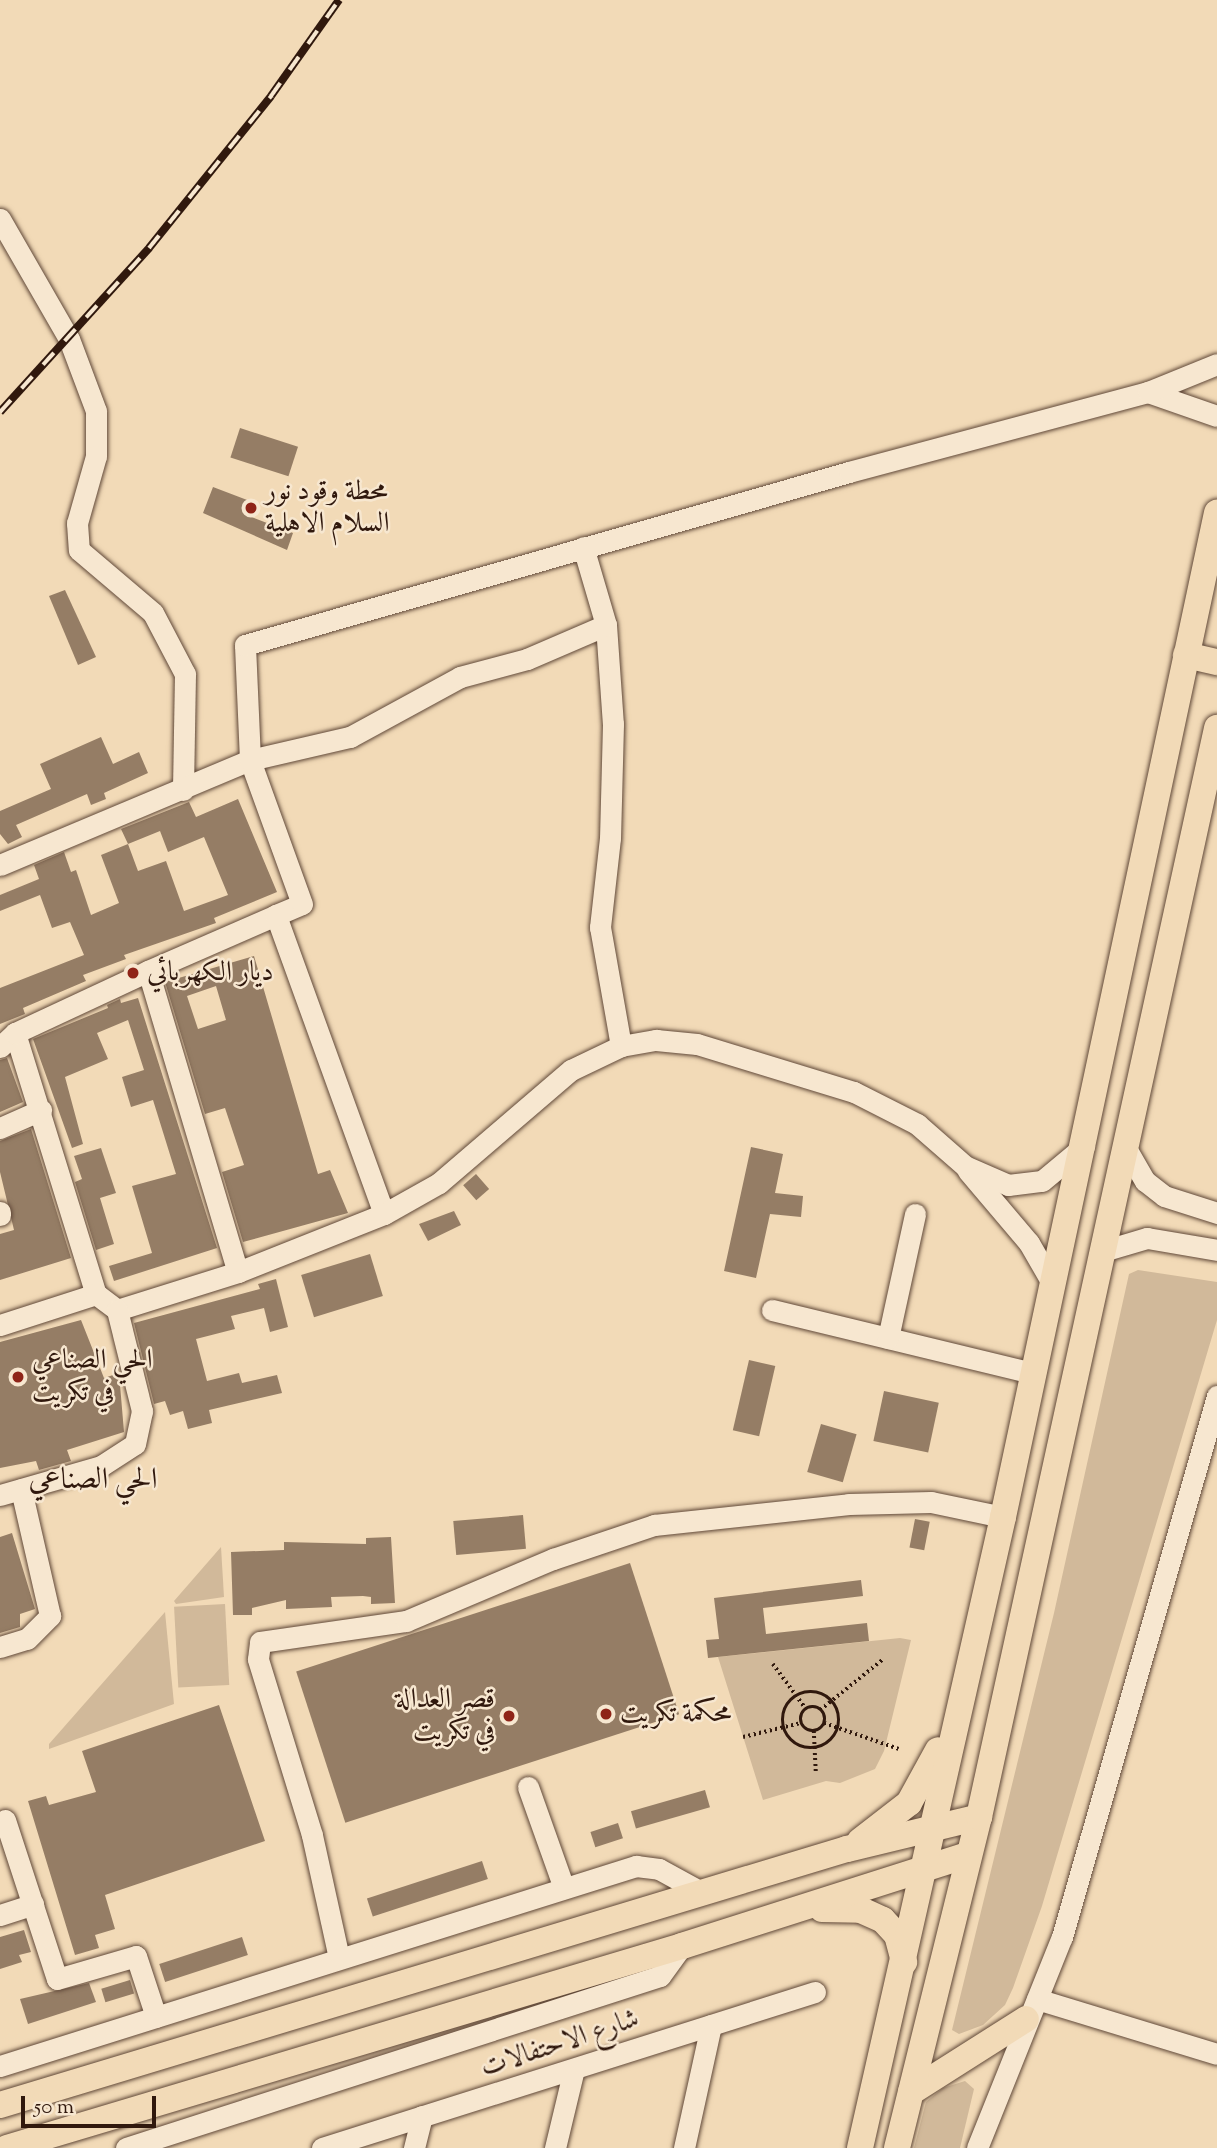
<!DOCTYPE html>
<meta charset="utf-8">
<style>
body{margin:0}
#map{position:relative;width:1217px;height:2148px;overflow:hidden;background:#f2dab7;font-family:"Sorts Mill Goudy",Amiri,serif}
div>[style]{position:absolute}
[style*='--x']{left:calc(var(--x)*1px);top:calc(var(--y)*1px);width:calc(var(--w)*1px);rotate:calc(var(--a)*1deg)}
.green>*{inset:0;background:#d1b99a;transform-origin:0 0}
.building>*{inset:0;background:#957d65;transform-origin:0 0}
.path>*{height:3.5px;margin-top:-1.75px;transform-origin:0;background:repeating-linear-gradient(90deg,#30180d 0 2px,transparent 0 5.5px)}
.path>.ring{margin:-1.75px;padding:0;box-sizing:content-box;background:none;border:3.5px solid #30180d;border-radius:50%}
.roads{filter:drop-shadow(0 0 2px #604838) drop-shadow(0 0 2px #604838)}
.minor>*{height:21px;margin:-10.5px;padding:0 10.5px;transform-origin:10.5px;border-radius:10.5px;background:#f7e7d0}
.major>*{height:26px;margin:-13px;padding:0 13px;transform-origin:13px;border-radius:13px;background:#f2dab7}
.rail>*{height:8px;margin-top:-4px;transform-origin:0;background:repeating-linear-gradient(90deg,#f7e7d0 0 16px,#30180d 0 32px);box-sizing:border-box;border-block:2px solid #30180d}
.dots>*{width:19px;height:19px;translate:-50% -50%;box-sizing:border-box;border:4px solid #f7e7d0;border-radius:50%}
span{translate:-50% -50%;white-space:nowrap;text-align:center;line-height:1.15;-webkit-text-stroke:5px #f7e7d0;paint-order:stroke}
.poi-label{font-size:28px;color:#30180d}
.left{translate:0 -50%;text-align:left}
.right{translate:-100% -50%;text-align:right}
.street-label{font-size:28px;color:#30180d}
.neighbourhood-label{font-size:30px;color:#30180d}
.scale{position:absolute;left:21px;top:2096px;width:135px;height:32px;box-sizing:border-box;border:4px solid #30180d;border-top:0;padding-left:9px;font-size:21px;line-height:24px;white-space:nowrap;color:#30180d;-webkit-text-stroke:5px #f7e7d0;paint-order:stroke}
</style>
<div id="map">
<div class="green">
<i style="clip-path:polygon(1138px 1270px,1217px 1282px,1217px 1320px,1042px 1906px,1013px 1988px,1005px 2005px,983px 2025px,959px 2034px,952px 2030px,1054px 1613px,1129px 1274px)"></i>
<i style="clip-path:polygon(221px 1547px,224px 1597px,176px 1604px,174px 1601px)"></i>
<i style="left:225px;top:1604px;width:81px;height:51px;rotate:87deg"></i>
<i style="clip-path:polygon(165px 1612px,174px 1704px,49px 1749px,49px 1744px)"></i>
<i style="clip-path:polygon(900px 1638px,911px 1640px,884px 1751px,875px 1769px,840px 1783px,826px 1781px,763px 1800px,718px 1657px)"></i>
<i style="clip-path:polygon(965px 2081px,974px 2089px,960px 2148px,914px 2148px,926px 2102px,943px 2088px)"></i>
</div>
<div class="building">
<i style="left:240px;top:428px;width:61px;height:31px;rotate:18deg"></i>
<i style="clip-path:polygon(213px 487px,255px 503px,249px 516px,293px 533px,287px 550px,203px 513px)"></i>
<i style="clip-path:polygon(65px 590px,96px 657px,78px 665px,49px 596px)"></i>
<i style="clip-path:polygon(101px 737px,113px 764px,139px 752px,148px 773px,104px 793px,106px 799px,91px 805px,87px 794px,16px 825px,22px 837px,8px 844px,0 834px,0 811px,51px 789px,40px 764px)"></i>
<i style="clip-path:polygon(evenodd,238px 799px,277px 892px,214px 918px,216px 923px,124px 955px,126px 959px,83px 975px,86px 981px,23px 1008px,25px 1014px,0 1024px,0 988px,84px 955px,70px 922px,52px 928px,40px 895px,0 911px,0 895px,39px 879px,34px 865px,64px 852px,71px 872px,76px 870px,91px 915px,119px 903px,101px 855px,128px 844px,121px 829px,189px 802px,196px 817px,238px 799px,160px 831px,168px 852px,204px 837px,228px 895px,184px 911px,166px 861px,138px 871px,128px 844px,160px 831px)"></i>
<i style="clip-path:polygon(evenodd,254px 956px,318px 1174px,330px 1170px,348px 1213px,243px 1242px,222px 1172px,244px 1165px,225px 1108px,205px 1114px,165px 982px,254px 956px,216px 986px,226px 1020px,198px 1029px,187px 996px,216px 986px)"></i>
<i style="clip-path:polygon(138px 998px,217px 1248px,114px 1281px,109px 1266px,152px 1253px,132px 1186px,176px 1174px,153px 1100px,131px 1107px,122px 1077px,144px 1070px,128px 1020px,97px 1033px,108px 1059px,65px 1077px,83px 1144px,72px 1148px,33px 1039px,108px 1008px,107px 1005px,120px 999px,121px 1003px)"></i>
<i style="clip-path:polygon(7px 1058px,23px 1102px,0 1112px,0 1060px)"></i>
<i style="clip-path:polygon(31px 1129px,71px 1258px,0 1280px,0 1234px,14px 1230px,0 1172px,0 1141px)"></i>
<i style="clip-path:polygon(751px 1147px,783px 1154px,775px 1193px,803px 1196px,801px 1217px,770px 1214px,756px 1278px,724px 1271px)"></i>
<i style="clip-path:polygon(101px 1148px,116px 1193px,100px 1198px,114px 1244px,96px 1250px,75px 1182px,82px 1179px,74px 1156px)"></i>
<i style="left:476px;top:1174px;width:20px;height:17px;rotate:49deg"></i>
<i style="clip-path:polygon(454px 1211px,461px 1225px,428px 1241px,419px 1224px)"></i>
<i style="left:370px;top:1254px;width:44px;height:72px;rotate:73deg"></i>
<i style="clip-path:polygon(276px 1279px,288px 1327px,270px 1332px,264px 1308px,231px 1316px,235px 1329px,196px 1339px,207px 1381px,239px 1373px,242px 1383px,277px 1375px,282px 1393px,209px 1410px,212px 1423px,188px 1429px,183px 1411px,170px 1415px,165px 1401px,154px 1404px,134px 1323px,260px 1289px,258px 1284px)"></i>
<i style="clip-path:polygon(81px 1320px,104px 1378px,119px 1373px,124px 1432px,67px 1450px,71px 1461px,39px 1470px,36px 1461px,0 1468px,0 1342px)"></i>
<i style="left:749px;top:1360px;width:27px;height:72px;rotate:13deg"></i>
<i style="left:884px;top:1391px;width:56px;height:51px;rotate:12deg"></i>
<i style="left:821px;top:1424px;width:37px;height:50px;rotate:16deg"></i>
<i style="left:523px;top:1515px;width:34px;height:70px;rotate:85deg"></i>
<i style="left:915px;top:1519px;width:15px;height:29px;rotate:11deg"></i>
<i style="clip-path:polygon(12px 1533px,35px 1609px,20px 1614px,20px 1627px,0 1633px,0 1537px)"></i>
<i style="clip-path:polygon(391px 1537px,395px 1603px,371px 1604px,371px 1597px,363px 1596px,331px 1597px,332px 1607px,286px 1609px,286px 1600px,252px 1608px,252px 1615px,233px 1615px,231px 1552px,284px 1550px,284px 1542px,366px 1544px,366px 1538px)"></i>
<i style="left:630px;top:1563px;width:159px;height:351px;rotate:72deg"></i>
<i style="clip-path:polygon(861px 1580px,863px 1596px,763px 1608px,766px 1634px,867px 1623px,869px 1641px,708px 1658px,706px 1640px,719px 1639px,714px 1598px)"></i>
<i style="clip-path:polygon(219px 1705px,265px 1841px,105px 1895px,115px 1929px,95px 1935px,99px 1948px,75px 1955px,28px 1801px,46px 1796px,49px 1805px,96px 1792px,82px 1751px)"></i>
<i style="left:705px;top:1790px;width:18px;height:77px;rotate:74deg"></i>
<i style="left:618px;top:1823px;width:16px;height:29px;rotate:72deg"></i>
<i style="left:482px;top:1861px;width:19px;height:121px;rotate:72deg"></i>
<i style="clip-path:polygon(24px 1930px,31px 1952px,19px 1955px,22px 1962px,0 1969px,0 1937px)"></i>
<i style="left:242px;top:1937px;width:19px;height:87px;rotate:72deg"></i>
<i style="left:130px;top:1980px;width:14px;height:30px;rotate:73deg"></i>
<i style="clip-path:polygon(89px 1983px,96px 2002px,28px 2024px,20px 1999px)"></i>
</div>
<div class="path">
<i style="--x:773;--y:1664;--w:56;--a:53.7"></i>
<i class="ring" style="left:783px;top:1692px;width:52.5px;height:52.5px"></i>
<i class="ring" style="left:801px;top:1707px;width:20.5px;height:20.5px"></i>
<i style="--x:820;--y:1710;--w:80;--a:-38.9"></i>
<i style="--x:824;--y:1723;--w:79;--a:19.1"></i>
<i style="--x:814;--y:1731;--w:41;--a:87.2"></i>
<i style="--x:743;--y:1737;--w:60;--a:-13.6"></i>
</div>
<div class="roads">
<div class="minor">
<i style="--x:0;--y:219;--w:138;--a:60.1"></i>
<i style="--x:69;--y:339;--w:77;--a:69.4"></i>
<i style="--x:96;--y:411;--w:45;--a:90"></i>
<i style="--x:96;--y:456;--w:70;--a:105.8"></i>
<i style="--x:77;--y:523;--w:27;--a:86"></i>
<i style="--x:79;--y:550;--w:97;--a:40.4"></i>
<i style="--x:153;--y:613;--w:69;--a:62.3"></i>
<i style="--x:185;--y:674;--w:116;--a:91"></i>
<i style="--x:1148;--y:392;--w:73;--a:19.2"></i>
<i style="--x:606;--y:625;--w:99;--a:86"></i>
<i style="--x:613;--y:724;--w:114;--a:91.5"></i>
<i style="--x:610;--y:838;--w:90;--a:96.4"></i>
<i style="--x:600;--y:927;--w:121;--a:80"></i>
<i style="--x:0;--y:865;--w:271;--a:-22.8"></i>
<i style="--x:250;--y:760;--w:103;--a:-13"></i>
<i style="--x:350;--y:737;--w:125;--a:-28.6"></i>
<i style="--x:460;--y:677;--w:69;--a:-15"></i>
<i style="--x:527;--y:659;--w:86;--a:-23.3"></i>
<i style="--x:606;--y:625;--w:81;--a:-106.4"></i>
<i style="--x:148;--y:971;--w:140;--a:-23.6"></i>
<i style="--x:15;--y:1033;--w:273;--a:72.8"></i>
<i style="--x:0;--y:1047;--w:21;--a:-43"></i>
<i style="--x:15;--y:1033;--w:147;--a:-25"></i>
<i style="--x:148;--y:971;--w:314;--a:73.4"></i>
<i style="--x:0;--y:1128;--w:45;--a:-23.7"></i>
<i style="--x:1127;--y:1150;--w:36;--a:60"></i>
<i style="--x:1145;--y:1181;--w:24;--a:38"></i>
<i style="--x:1164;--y:1196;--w:56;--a:17.8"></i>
<i style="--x:968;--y:1171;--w:94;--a:49.7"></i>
<i style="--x:1029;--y:1243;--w:46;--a:60.1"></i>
<i style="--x:0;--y:1212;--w:3;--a:90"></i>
<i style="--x:384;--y:1214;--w:318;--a:-109.9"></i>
<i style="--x:276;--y:915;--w:28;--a:-23"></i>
<i style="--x:302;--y:904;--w:153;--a:-109.9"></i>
<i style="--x:250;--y:760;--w:115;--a:-92.5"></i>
<i style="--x:245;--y:645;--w:628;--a:-15.98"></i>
<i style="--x:849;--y:472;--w:310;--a:-15"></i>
<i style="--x:1148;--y:392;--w:74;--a:-22.1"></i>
<i style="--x:1103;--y:1251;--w:46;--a:-16.5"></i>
<i style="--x:1147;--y:1238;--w:71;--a:9.7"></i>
<i style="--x:772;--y:1310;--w:268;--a:13.6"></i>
<i style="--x:0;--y:1325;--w:101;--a:-17.9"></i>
<i style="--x:96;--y:1294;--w:26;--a:37"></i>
<i style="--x:117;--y:1310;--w:127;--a:-17.4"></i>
<i style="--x:238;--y:1272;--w:157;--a:-21.7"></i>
<i style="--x:384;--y:1214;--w:63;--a:-29.4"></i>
<i style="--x:439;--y:1183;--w:174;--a:-40.6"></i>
<i style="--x:571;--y:1070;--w:55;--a:-25.6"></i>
<i style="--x:621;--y:1046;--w:36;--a:-10"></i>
<i style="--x:656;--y:1040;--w:41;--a:5.6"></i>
<i style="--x:697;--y:1044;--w:164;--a:17"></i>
<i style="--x:854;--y:1092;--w:71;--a:26.9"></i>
<i style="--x:917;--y:1124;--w:64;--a:41.2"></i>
<i style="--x:965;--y:1166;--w:47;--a:23.8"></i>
<i style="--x:1008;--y:1185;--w:34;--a:-7"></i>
<i style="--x:1042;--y:1181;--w:55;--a:-39.8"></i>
<i style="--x:888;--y:1338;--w:127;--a:-77.7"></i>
<i style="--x:0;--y:1495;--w:105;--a:-16"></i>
<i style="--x:101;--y:1466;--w:40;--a:-32.9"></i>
<i style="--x:135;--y:1444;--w:34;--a:-78"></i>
<i style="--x:142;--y:1411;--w:104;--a:-103.9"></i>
<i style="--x:0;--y:1647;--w:28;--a:-17"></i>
<i style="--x:27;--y:1639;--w:33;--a:-45"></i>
<i style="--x:50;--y:1616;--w:130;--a:-102.9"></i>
<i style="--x:528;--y:1787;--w:107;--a:70.4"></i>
<i style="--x:5;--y:1820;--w:167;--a:71.9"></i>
<i style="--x:57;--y:1979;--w:82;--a:-16.2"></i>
<i style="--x:136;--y:1956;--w:64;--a:71.8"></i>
<i style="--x:0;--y:1915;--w:35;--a:-18"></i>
<i style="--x:339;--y:1958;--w:126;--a:-102.4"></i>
<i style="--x:312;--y:1835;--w:184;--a:-107.1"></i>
<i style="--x:258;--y:1659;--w:17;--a:-83"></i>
<i style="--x:260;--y:1642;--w:148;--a:-8.2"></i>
<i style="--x:406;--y:1621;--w:160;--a:-22.9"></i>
<i style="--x:553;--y:1559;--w:107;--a:-18.6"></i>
<i style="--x:654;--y:1525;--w:196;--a:-6.1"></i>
<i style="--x:849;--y:1504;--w:82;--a:-1.4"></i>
<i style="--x:931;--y:1502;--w:74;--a:11.8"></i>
<i style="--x:1037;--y:1999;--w:188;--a:17"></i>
<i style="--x:0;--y:2066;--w:667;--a:-17.46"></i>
<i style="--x:636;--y:1866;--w:23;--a:7"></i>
<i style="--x:659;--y:1869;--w:50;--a:28.6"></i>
<i style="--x:126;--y:2148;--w:561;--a:-17.85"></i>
<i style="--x:660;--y:1976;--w:37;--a:-54"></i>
<i style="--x:322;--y:2148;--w:517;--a:-17.56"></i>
<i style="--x:414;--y:2148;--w:33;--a:-76"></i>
<i style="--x:555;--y:2148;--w:81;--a:-76.5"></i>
<i style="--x:684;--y:2148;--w:126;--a:-77.6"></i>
<i style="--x:977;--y:2148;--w:227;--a:-68.1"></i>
<i style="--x:1062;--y:1937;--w:563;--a:-74.01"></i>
</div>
<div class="major">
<i style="--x:1186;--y:655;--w:32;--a:13"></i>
<i style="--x:860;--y:1841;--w:62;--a:-37.8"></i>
<i style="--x:909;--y:1803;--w:60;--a:-61.3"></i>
<i style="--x:822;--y:1909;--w:39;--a:1"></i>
<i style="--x:861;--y:1910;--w:24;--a:24"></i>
<i style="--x:883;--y:1920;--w:21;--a:47"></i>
<i style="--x:897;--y:1935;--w:28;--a:75"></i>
<i style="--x:911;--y:2092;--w:136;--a:-32.4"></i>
<i style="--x:0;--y:2105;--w:885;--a:-16.82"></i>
<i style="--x:847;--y:1849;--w:136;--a:-13.6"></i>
<i style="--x:7;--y:2148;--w:705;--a:-16.66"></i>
<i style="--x:682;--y:1946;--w:300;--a:-17.7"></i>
<i style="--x:860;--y:2148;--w:647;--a:-77.23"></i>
<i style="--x:1003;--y:1517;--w:1027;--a:-77.97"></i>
<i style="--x:897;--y:2148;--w:341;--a:-76.1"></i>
<i style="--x:979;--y:1817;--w:1115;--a:-77.67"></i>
</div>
</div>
<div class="rail">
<i style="--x:0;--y:412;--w:222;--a:-47.7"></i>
<i style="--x:149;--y:248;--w:195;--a:-51.2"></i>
<i style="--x:271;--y:96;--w:118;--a:-54.7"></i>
</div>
<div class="dots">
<i style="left:251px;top:508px;background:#8f2418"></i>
<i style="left:133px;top:973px;background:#8f2418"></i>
<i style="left:18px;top:1377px;background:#8f2418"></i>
<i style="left:606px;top:1714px;background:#8f2418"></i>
<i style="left:509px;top:1716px;background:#8f2418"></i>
</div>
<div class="poi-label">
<span class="left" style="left:265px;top:508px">محطة وقود نور<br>السلام الاهلية</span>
<span class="left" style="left:147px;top:973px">ديار الكهربائي</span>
<span class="left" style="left:32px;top:1377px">الحي الصناعي<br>في تكريت</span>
<span class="right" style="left:495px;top:1716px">قصر العدالة<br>في تكريت</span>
<span class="left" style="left:620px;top:1714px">محكمة تكريت</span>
</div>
<div class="street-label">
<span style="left:560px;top:2044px;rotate:-18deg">شارع الاحتفالات</span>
</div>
<div class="neighbourhood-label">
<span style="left:93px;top:1481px">الحي الصناعي</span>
</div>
<div class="scale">50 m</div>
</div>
